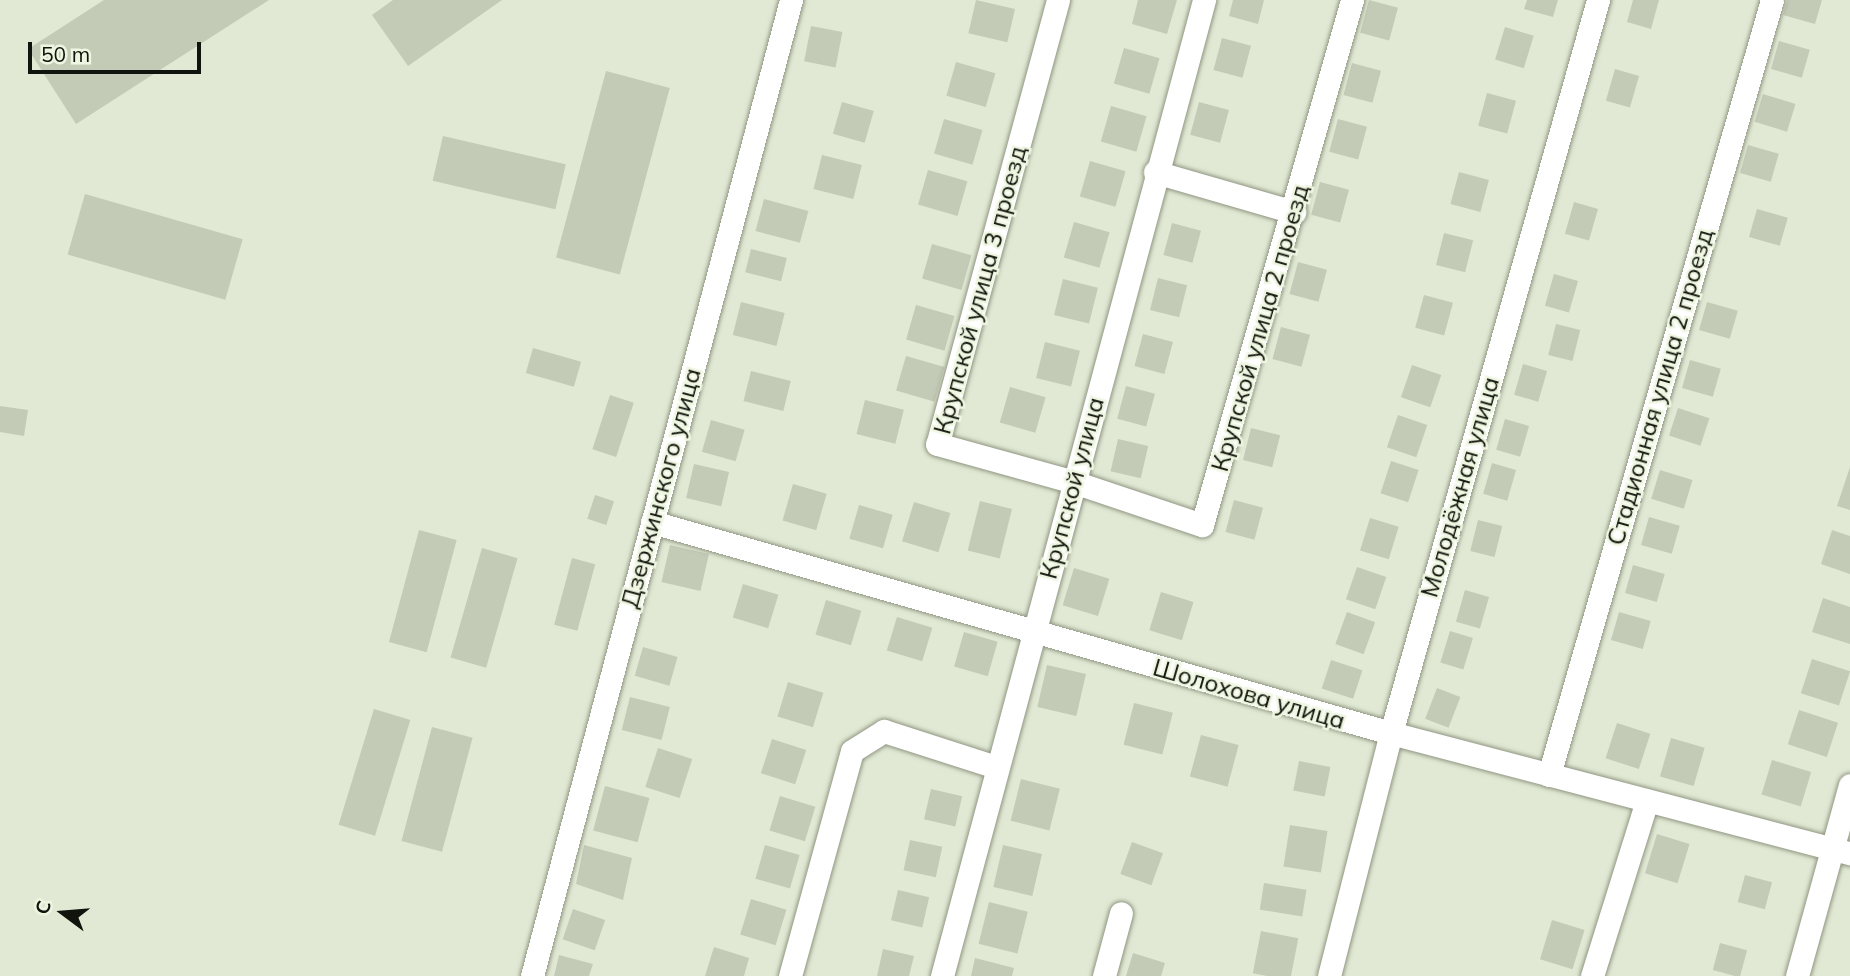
<!DOCTYPE html>
<meta charset="utf-8">
<style>
body{margin:0}
#map{position:relative;width:1850px;height:976px;overflow:hidden;background:#e1e9d4;font-family:Mulish,sans-serif}
div>[style]{position:absolute}
[style*='--x']{left:calc(var(--x)*1px);top:calc(var(--y)*1px);width:calc(var(--w)*1px);rotate:calc(var(--a)*1deg)}
.building>*{inset:0;background:#c3cab6;transform-origin:0 0}
.roads{filter:drop-shadow(0 0 2px #8f9682) drop-shadow(0 0 2px #8f9682)}
.street>*{height:23px;margin:-11.5px;padding:0 11.5px;transform-origin:11.5px;border-radius:11.5px;background:#fff}
span{translate:-50% -50%;white-space:nowrap;text-align:center;line-height:1.15;-webkit-text-stroke:5px #eef6e1;paint-order:stroke}
.street-label{font-size:24px;color:#11140c}
.north{position:absolute;left:28px;top:878px;width:70px;height:70px;-webkit-text-stroke:5px #eef6e1;paint-order:stroke;rotate:286deg;font-size:19px;font-weight:700;line-height:28px;text-align:center;color:#11140c}
.north::after{content:'';display:block;margin:auto;width:24px;height:32px;background:#11140c;clip-path:polygon(50% 0,100% 100%,50% 72%,0 100%)}
.scale{position:absolute;left:28px;top:42px;width:173px;height:32px;box-sizing:border-box;border:4px solid #11140c;border-top:0;padding-left:9px;font-size:21px;line-height:24px;white-space:nowrap;color:#11140c;-webkit-text-stroke:5px #eef6e1;paint-order:stroke}
</style>
<div id="map">
<div class="building">
<i style="clip-path:polygon(104px 0,269px 0,76px 124px,28px 49px)"></i>
<i style="clip-path:polygon(393px 0,502px 0,408px 66px,372px 15px)"></i>
<i style="left:976px;top:0;width:40px;height:34px;rotate:13deg"></i>
<i style="clip-path:polygon(1138px 0,1177px 0,1167px 34px,1132px 24px)"></i>
<i style="clip-path:polygon(1233px 0,1264px 0,1258px 24px,1229px 16px)"></i>
<i style="left:1369px;top:0;width:30px;height:34px;rotate:15deg"></i>
<i style="clip-path:polygon(1527px 0,1558px 0,1553px 17px,1524px 9px)"></i>
<i style="clip-path:polygon(1633px 0,1659px 0,1651px 29px,1627px 22px)"></i>
<i style="clip-path:polygon(1787px 0,1822px 0,1815px 24px,1783px 15px)"></i>
<i style="left:811px;top:26px;width:32px;height:36px;rotate:11deg"></i>
<i style="left:1505px;top:27px;width:30px;height:34px;rotate:17deg"></i>
<i style="left:1222px;top:38px;width:30px;height:33px;rotate:15deg"></i>
<i style="left:1779px;top:41px;width:32px;height:29px;rotate:16deg"></i>
<i style="left:1124px;top:48px;width:37px;height:37px;rotate:16deg"></i>
<i style="left:956px;top:62px;width:41px;height:35px;rotate:16deg"></i>
<i style="left:1352px;top:63px;width:30px;height:33px;rotate:15deg"></i>
<i style="left:1615px;top:69px;width:25px;height:33px;rotate:16deg"></i>
<i style="left:606px;top:71px;width:66px;height:193px;rotate:15deg"></i>
<i style="left:1487px;top:93px;width:30px;height:34px;rotate:15deg"></i>
<i style="left:1763px;top:94px;width:34px;height:29px;rotate:17deg"></i>
<i style="left:842px;top:102px;width:33px;height:33px;rotate:16deg"></i>
<i style="left:1199px;top:102px;width:31px;height:34px;rotate:15deg"></i>
<i style="left:1111px;top:106px;width:37px;height:37px;rotate:16deg"></i>
<i style="left:944px;top:119px;width:40px;height:36px;rotate:16deg"></i>
<i style="left:1338px;top:119px;width:30px;height:34px;rotate:15deg"></i>
<i style="left:443px;top:136px;width:126px;height:46px;rotate:13deg"></i>
<i style="left:1748px;top:145px;width:32px;height:29px;rotate:16deg"></i>
<i style="left:822px;top:155px;width:41px;height:35px;rotate:14deg"></i>
<i style="left:1090px;top:161px;width:37px;height:37px;rotate:16deg"></i>
<i style="left:928px;top:170px;width:41px;height:36px;rotate:16deg"></i>
<i style="left:1459px;top:172px;width:31px;height:33px;rotate:15deg"></i>
<i style="left:1320px;top:182px;width:30px;height:34px;rotate:15deg"></i>
<i style="left:85px;top:194px;width:164px;height:63px;rotate:16deg"></i>
<i style="left:764px;top:199px;width:46px;height:33px;rotate:15deg"></i>
<i style="left:1574px;top:202px;width:25px;height:33px;rotate:16deg"></i>
<i style="left:1757px;top:209px;width:32px;height:29px;rotate:16deg"></i>
<i style="left:1074px;top:222px;width:37px;height:37px;rotate:16deg"></i>
<i style="left:1172px;top:223px;width:30px;height:33px;rotate:15deg"></i>
<i style="left:1444px;top:233px;width:30px;height:33px;rotate:14deg"></i>
<i style="left:932px;top:244px;width:41px;height:36px;rotate:16deg"></i>
<i style="left:751px;top:249px;width:37px;height:24px;rotate:14deg"></i>
<i style="left:1298px;top:262px;width:30px;height:33px;rotate:15deg"></i>
<i style="left:1554px;top:274px;width:25px;height:33px;rotate:16deg"></i>
<i style="left:1158px;top:278px;width:30px;height:33px;rotate:14deg"></i>
<i style="left:1063px;top:279px;width:36px;height:37px;rotate:14deg"></i>
<i style="left:1424px;top:295px;width:30px;height:34px;rotate:15deg"></i>
<i style="left:741px;top:302px;width:45px;height:34px;rotate:14deg"></i>
<i style="left:1707px;top:302px;width:32px;height:29px;rotate:16deg"></i>
<i style="left:916px;top:305px;width:40px;height:36px;rotate:16deg"></i>
<i style="left:1556px;top:324px;width:25px;height:32px;rotate:14deg"></i>
<i style="left:1281px;top:327px;width:30px;height:33px;rotate:15deg"></i>
<i style="left:1143px;top:334px;width:31px;height:33px;rotate:15deg"></i>
<i style="left:1045px;top:342px;width:36px;height:37px;rotate:14deg"></i>
<i style="left:533px;top:348px;width:50px;height:26px;rotate:16deg"></i>
<i style="left:906px;top:356px;width:40px;height:36px;rotate:16deg"></i>
<i style="left:1690px;top:360px;width:32px;height:29px;rotate:16deg"></i>
<i style="left:1523px;top:364px;width:25px;height:32px;rotate:16deg"></i>
<i style="left:1412px;top:365px;width:31px;height:34px;rotate:19deg"></i>
<i style="left:751px;top:371px;width:41px;height:31px;rotate:14deg"></i>
<i style="left:1126px;top:386px;width:30px;height:34px;rotate:15deg"></i>
<i style="left:1010px;top:387px;width:37px;height:37px;rotate:16deg"></i>
<i style="left:610px;top:395px;width:25px;height:57px;rotate:18deg"></i>
<i style="left:865px;top:400px;width:40px;height:35px;rotate:14deg"></i>
<i style="clip-path:polygon(0 406px,28px 410px,24px 436px,0 432px)"></i>
<i style="left:1678px;top:408px;width:33px;height:29px;rotate:18deg"></i>
<i style="left:1398px;top:415px;width:31px;height:34px;rotate:19deg"></i>
<i style="left:1505px;top:419px;width:25px;height:32px;rotate:16deg"></i>
<i style="left:711px;top:420px;width:35px;height:33px;rotate:16deg"></i>
<i style="left:1251px;top:428px;width:30px;height:33px;rotate:14deg"></i>
<i style="left:1118px;top:439px;width:31px;height:33px;rotate:13deg"></i>
<i style="left:1391px;top:461px;width:29px;height:34px;rotate:18deg"></i>
<i style="left:1492px;top:463px;width:25px;height:32px;rotate:16deg"></i>
<i style="left:694px;top:464px;width:36px;height:35px;rotate:13deg"></i>
<i style="clip-path:polygon(1850px 467px,1850px 510px,1837px 506px)"></i>
<i style="left:1660px;top:470px;width:34px;height:30px;rotate:17deg"></i>
<i style="left:793px;top:484px;width:35px;height:38px;rotate:16deg"></i>
<i style="left:595px;top:495px;width:20px;height:25px;rotate:18deg"></i>
<i style="left:1234px;top:500px;width:30px;height:33px;rotate:15deg"></i>
<i style="left:980px;top:501px;width:33px;height:51px;rotate:14deg"></i>
<i style="left:914px;top:502px;width:38px;height:41px;rotate:17deg"></i>
<i style="left:859px;top:505px;width:35px;height:35px;rotate:16deg"></i>
<i style="left:1649px;top:517px;width:32px;height:29px;rotate:16deg"></i>
<i style="left:1370px;top:518px;width:30px;height:34px;rotate:17deg"></i>
<i style="left:1478px;top:520px;width:25px;height:32px;rotate:14deg"></i>
<i style="left:419px;top:530px;width:39px;height:116px;rotate:15deg"></i>
<i style="clip-path:polygon(1832px 530px,1850px 536px,1850px 574px,1821px 564px)"></i>
<i style="left:670px;top:545px;width:40px;height:38px;rotate:13deg"></i>
<i style="left:482px;top:548px;width:37px;height:114px;rotate:16deg"></i>
<i style="left:572px;top:558px;width:24px;height:69px;rotate:15deg"></i>
<i style="left:1633px;top:565px;width:33px;height:29px;rotate:16deg"></i>
<i style="left:1357px;top:567px;width:31px;height:34px;rotate:19deg"></i>
<i style="left:1074px;top:568px;width:37px;height:39px;rotate:17deg"></i>
<i style="left:743px;top:584px;width:37px;height:35px;rotate:17deg"></i>
<i style="left:1465px;top:590px;width:25px;height:33px;rotate:16deg"></i>
<i style="left:1161px;top:592px;width:34px;height:40px;rotate:17deg"></i>
<i style="clip-path:polygon(1823px 598px,1850px 607px,1850px 644px,1812px 632px)"></i>
<i style="left:826px;top:600px;width:37px;height:36px;rotate:17deg"></i>
<i style="left:1347px;top:612px;width:30px;height:34px;rotate:20deg"></i>
<i style="left:1619px;top:612px;width:33px;height:29px;rotate:16deg"></i>
<i style="left:897px;top:617px;width:37px;height:35px;rotate:17deg"></i>
<i style="left:1450px;top:631px;width:24px;height:33px;rotate:17deg"></i>
<i style="left:964px;top:632px;width:35px;height:36px;rotate:16deg"></i>
<i style="left:643px;top:647px;width:36px;height:30px;rotate:16deg"></i>
<i style="left:1812px;top:659px;width:40px;height:36px;rotate:18deg"></i>
<i style="left:1331px;top:660px;width:33px;height:30px;rotate:18deg"></i>
<i style="left:1047px;top:665px;width:40px;height:43px;rotate:13deg"></i>
<i style="left:788px;top:682px;width:37px;height:36px;rotate:17deg"></i>
<i style="left:1437px;top:688px;width:25px;height:33px;rotate:21deg"></i>
<i style="left:630px;top:697px;width:41px;height:34px;rotate:14deg"></i>
<i style="left:1134px;top:703px;width:40px;height:43px;rotate:14deg"></i>
<i style="left:374px;top:709px;width:38px;height:121px;rotate:17deg"></i>
<i style="left:1799px;top:710px;width:41px;height:36px;rotate:18deg"></i>
<i style="left:1617px;top:723px;width:35px;height:37px;rotate:18deg"></i>
<i style="left:432px;top:727px;width:42px;height:118px;rotate:15deg"></i>
<i style="left:1201px;top:735px;width:39px;height:43px;rotate:15deg"></i>
<i style="left:1671px;top:738px;width:35px;height:40px;rotate:16deg"></i>
<i style="left:772px;top:739px;width:36px;height:36px;rotate:18deg"></i>
<i style="left:658px;top:748px;width:36px;height:41px;rotate:18deg"></i>
<i style="left:1772px;top:760px;width:41px;height:36px;rotate:17deg"></i>
<i style="left:1299px;top:761px;width:32px;height:30px;rotate:11deg"></i>
<i style="left:1021px;top:779px;width:40px;height:43px;rotate:14deg"></i>
<i style="left:605px;top:786px;width:46px;height:46px;rotate:15deg"></i>
<i style="left:931px;top:789px;width:32px;height:31px;rotate:13deg"></i>
<i style="left:780px;top:796px;width:37px;height:36px;rotate:17deg"></i>
<i style="left:1290px;top:825px;width:38px;height:42px;rotate:9deg"></i>
<i style="left:1657px;top:834px;width:34px;height:41px;rotate:17deg"></i>
<i style="left:910px;top:840px;width:33px;height:31px;rotate:12deg"></i>
<i style="left:1132px;top:842px;width:33px;height:34px;rotate:20deg"></i>
<i style="clip-path:polygon(584px 845px,632px 858px,623px 900px,576px 884px)"></i>
<i style="left:765px;top:845px;width:36px;height:35px;rotate:16deg"></i>
<i style="left:1003px;top:845px;width:40px;height:43px;rotate:13deg"></i>
<i style="left:1745px;top:875px;width:28px;height:28px;rotate:15deg"></i>
<i style="left:1264px;top:883px;width:43px;height:27px;rotate:9deg"></i>
<i style="left:898px;top:890px;width:32px;height:31px;rotate:13deg"></i>
<i style="left:751px;top:899px;width:37px;height:37px;rotate:17deg"></i>
<i style="left:989px;top:902px;width:40px;height:43px;rotate:14deg"></i>
<i style="left:573px;top:909px;width:34px;height:32px;rotate:19deg"></i>
<i style="left:1552px;top:920px;width:34px;height:41px;rotate:17deg"></i>
<i style="left:1261px;top:931px;width:38px;height:43px;rotate:11deg"></i>
<i style="left:1720px;top:943px;width:28px;height:28px;rotate:15deg"></i>
<i style="clip-path:polygon(714px 947px,749px 958px,744px 976px,705px 976px)"></i>
<i style="clip-path:polygon(883px 949px,914px 956px,909px 976px,877px 976px)"></i>
<i style="clip-path:polygon(1133px 953px,1165px 963px,1161px 976px,1126px 976px)"></i>
<i style="clip-path:polygon(559px 955px,593px 964px,589px 976px,554px 976px)"></i>
<i style="clip-path:polygon(975px 958px,1014px 968px,1012px 976px,971px 976px)"></i>
</div>
<div class="roads">
<div class="street">
<i style="--x:1058;--y:0;--w:460;--a:105.2"></i>
<i style="--x:937;--y:444;--w:142;--a:15.5"></i>
<i style="--x:1074;--y:482;--w:135;--a:18.6"></i>
<i style="--x:1202;--y:525;--w:546;--a:-74.05"></i>
<i style="--x:1155;--y:172;--w:145;--a:16.1"></i>
<i style="--x:652;--y:522;--w:769;--a:15.94"></i>
<i style="--x:1391;--y:733;--w:474;--a:14.7"></i>
<i style="--x:1549;--y:775;--w:806;--a:-73.95"></i>
<i style="--x:532;--y:976;--w:1010;--a:-75.14"></i>
<i style="--x:790;--y:976;--w:233;--a:-74.6"></i>
<i style="--x:852;--y:751;--w:38;--a:-32"></i>
<i style="--x:884;--y:731;--w:118;--a:17.8"></i>
<i style="--x:942;--y:976;--w:1011;--a:-74.97"></i>
<i style="--x:1104;--y:976;--w:65;--a:-74.9"></i>
<i style="--x:1329;--y:976;--w:251;--a:-75.7"></i>
<i style="--x:1391;--y:733;--w:762;--a:-74.23"></i>
<i style="--x:1592;--y:976;--w:184;--a:-72.6"></i>
<i style="--x:1797;--y:976;--w:198;--a:-74.5"></i>
</div>
</div>
<div class="street-label">
<span style="left:980px;top:290px;rotate:-75deg">Крупской улица 3 проезд</span>
<span style="left:1260px;top:328px;rotate:-74deg">Крупской улица 2 проезд</span>
<span style="left:1660px;top:387px;rotate:-74deg">Стадионная улица 2 проезд</span>
<span style="left:1460px;top:487px;rotate:-74deg">Молодёжная улица</span>
<span style="left:661px;top:488px;rotate:-75deg">Дзержинского улица</span>
<span style="left:1072px;top:488px;rotate:-75deg">Крупской улица</span>
<span style="left:1249px;top:694px;rotate:16deg">Шолохова улица</span>
</div>
<div class="north">С</div>
<div class="scale">50 m</div>
</div>
